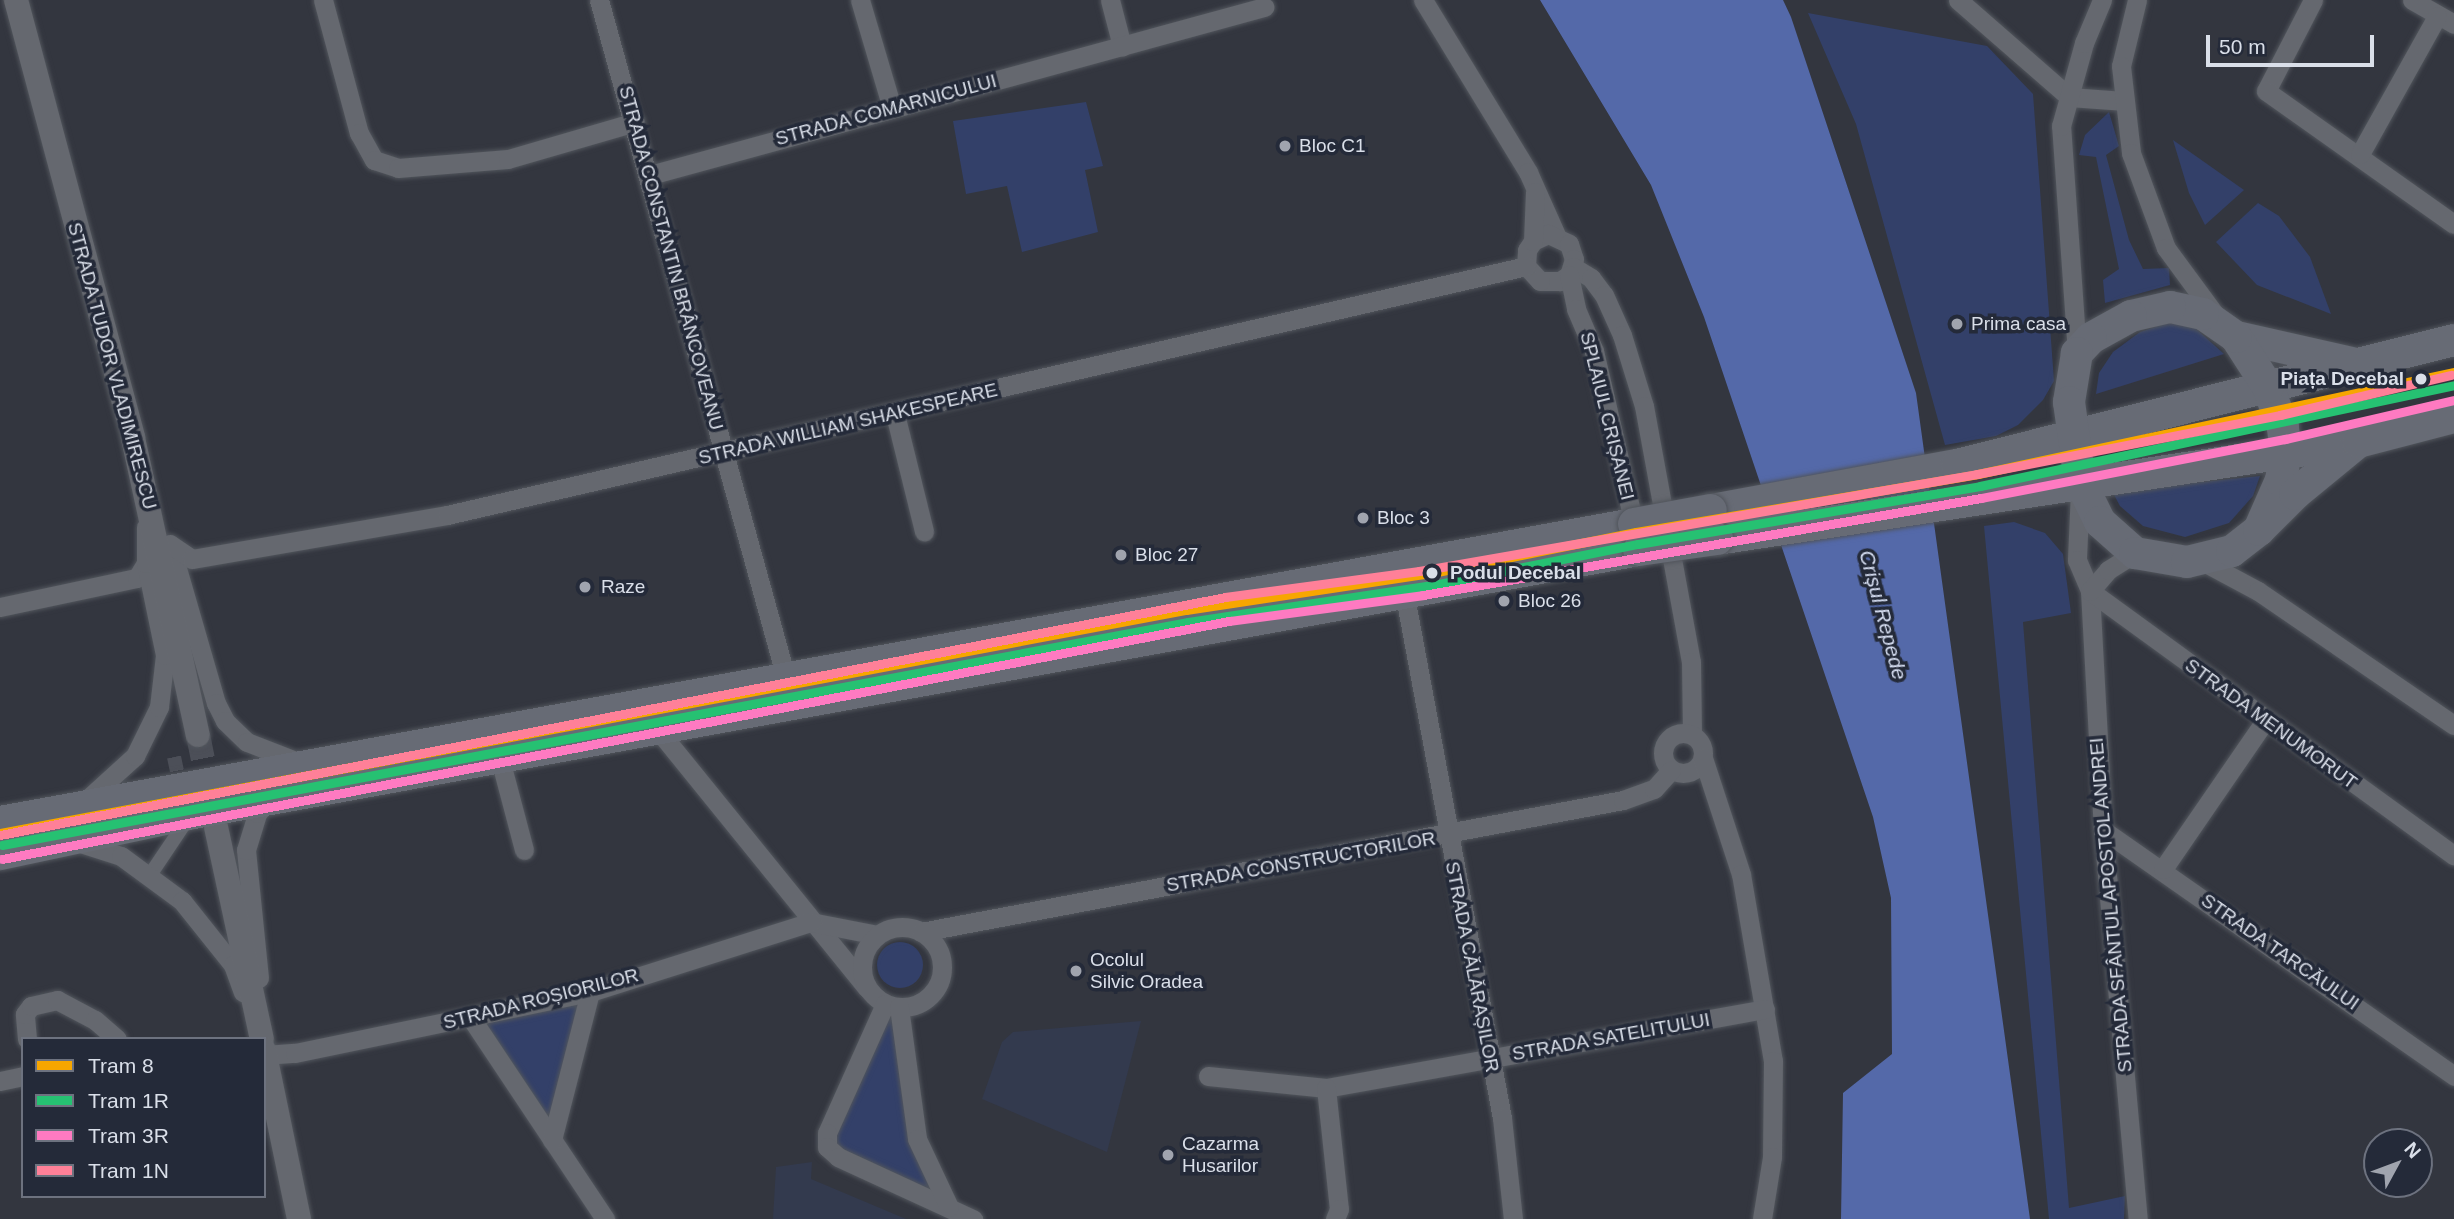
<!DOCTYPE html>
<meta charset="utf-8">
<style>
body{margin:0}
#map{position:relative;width:2454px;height:1219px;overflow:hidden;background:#33363f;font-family:Helvetica,sans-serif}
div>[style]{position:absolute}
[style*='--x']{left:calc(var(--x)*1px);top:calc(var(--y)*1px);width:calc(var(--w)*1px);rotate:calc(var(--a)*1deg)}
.built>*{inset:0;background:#333a4e}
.green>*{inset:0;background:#334069}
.round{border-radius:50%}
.water>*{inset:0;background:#5469a9}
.pedestrian-tunnel>*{height:14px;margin-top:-7px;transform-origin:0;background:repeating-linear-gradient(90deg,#4c4f58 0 14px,transparent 0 21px)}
.tertiary-tunnel>*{height:24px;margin-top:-12px;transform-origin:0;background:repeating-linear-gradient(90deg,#4c4f58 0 24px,transparent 0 36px)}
.roads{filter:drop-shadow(0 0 2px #51555c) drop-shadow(0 0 2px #51555c)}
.pedestrian>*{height:14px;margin:-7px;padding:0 7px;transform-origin:7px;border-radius:7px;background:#65686f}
.minor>*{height:19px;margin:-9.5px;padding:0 9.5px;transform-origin:9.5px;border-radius:9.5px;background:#65686f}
.minor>.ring{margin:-9.5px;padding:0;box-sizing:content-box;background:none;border:19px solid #65686f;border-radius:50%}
.tertiary>*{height:24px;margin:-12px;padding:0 12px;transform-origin:12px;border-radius:12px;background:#65686f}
.primary>*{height:32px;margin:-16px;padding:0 16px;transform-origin:16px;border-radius:16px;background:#676b75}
.bridges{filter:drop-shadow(0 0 2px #51555c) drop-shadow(0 0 2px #51555c)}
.primary-bridge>*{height:32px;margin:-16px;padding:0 16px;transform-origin:16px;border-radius:16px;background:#676b75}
.tram-1>*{height:9px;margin:-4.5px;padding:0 4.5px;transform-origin:4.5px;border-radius:4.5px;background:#f7a600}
.tram-2>*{height:9px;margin:-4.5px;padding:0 4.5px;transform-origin:4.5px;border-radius:4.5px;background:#26c172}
.tram-3>*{height:9px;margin:-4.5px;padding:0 4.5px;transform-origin:4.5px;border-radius:4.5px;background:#fe7ac1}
.tram-4>*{height:9px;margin:-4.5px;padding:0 4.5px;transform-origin:4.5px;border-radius:4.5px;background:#ff8098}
.dots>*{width:19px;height:19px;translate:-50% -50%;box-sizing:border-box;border:4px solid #242a39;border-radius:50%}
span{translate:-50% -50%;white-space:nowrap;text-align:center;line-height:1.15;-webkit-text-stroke:7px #242a39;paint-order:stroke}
.street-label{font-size:19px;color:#dadfe9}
.poi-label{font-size:19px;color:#dadfe9}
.left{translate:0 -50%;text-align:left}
.stop-label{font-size:19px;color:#dadfe9;font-weight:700}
.right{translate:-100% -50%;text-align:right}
.water-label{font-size:21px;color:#d7dff3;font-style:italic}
.legend{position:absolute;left:21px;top:1037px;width:245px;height:161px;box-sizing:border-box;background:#242a39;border:2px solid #6d727f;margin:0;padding:9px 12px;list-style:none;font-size:21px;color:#dadfe9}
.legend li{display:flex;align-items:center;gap:14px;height:35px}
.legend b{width:35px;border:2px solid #6d727f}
.north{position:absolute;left:2363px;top:1128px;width:70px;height:70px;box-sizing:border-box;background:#242a39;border:2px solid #6d727f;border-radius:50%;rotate:49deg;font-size:19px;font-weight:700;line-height:28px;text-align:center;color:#dadfe9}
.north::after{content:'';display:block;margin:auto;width:24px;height:32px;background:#a0a4ae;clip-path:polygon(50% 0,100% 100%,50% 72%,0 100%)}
.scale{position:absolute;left:2206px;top:35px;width:168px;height:32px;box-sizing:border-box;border:4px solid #dadfe9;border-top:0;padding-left:9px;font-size:21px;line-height:24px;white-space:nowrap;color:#dadfe9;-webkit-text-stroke:5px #242a39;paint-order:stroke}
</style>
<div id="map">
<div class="built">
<i style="clip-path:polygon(1141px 1021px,1107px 1152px,982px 1099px,1002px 1042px,1013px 1032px)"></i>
<i style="clip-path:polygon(812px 1162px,811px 1179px,906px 1219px,773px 1219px,776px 1167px)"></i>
</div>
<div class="green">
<i style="clip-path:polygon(1808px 13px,1987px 46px,2033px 94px,2054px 381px,2043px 400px,2018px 425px,1996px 436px,1945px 445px,1856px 124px)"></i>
<i style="clip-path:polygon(1086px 102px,1103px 166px,1085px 170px,1098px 232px,1022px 252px,1007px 186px,966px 194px,953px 121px)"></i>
<i style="clip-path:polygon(2109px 112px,2119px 146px,2106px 155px,2129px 240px,2143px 269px,2169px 268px,2170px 285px,2105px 303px,2103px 280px,2119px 269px,2096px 157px,2079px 155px,2085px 135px)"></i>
<i style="clip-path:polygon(2173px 140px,2244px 190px,2205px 225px,2189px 193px)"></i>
<i style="clip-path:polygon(2258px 203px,2279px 216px,2310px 257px,2331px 314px,2257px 285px,2216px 242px)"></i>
<i style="clip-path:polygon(2167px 323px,2193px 326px,2224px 354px,2096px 394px,2099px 373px,2113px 352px,2140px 332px)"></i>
<i style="clip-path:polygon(2260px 476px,2253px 496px,2229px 523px,2185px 537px,2143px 526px,2120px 506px,2112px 491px)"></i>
<i style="clip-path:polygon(2014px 522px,2045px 533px,2063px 554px,2071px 613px,2023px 622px,2069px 1208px,2125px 1196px,2124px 1219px,2049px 1219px,1984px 526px)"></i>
<i class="round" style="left:877px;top:942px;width:46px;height:46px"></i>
<i style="clip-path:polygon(590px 992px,552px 1140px,471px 1018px)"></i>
<i style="clip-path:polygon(892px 1006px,909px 1099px,949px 1207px,827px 1147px)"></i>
</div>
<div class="water">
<i style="clip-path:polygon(1540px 0,1783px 0,1791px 17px,1916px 393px,2030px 1219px,1841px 1219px,1843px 1093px,1892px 1054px,1891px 898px,1873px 817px,1704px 317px,1651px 185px)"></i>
</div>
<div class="pedestrian-tunnel">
<i style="--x:174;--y:757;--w:35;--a:78"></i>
</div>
<div class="tertiary-tunnel">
<i style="--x:198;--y:735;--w:65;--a:78.5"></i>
</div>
<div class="roads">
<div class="pedestrian">
<i style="--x:148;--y:878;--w:70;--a:-56.1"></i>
</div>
<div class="minor">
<i style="--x:323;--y:0;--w:138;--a:74.9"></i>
<i style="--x:359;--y:133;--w:31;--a:61"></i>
<i style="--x:374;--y:160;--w:25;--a:18"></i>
<i style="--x:398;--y:168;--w:110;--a:-4.7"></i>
<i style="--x:508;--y:159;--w:132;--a:-16.2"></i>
<i style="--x:599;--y:0;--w:703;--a:74.58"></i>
<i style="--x:860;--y:0;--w:113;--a:73.5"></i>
<i style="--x:1110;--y:0;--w:48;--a:75.4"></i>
<i style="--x:1423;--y:0;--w:202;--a:58.6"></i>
<i style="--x:1528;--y:172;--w:69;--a:66"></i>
<i style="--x:1958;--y:0;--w:147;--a:41.1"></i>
<i style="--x:2069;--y:97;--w:56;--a:4.1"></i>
<i style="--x:2137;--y:0;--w:68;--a:103.6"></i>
<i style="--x:2121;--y:66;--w:88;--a:83.4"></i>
<i style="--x:2131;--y:153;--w:101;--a:69.8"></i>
<i style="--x:2166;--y:248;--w:84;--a:53.7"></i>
<i style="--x:2313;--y:0;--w:102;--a:117.3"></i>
<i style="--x:2266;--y:91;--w:230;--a:35.3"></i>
<i style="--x:2412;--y:0;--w:48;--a:29.7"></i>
<i style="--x:2360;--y:154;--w:158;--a:-60.8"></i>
<i style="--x:650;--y:175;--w:637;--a:-15.3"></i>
<i style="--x:1533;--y:241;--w:17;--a:-25"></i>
<i style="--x:1548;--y:234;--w:23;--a:25"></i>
<i style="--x:1569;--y:244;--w:16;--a:72"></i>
<i style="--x:1574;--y:259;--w:17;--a:107"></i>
<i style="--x:1569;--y:275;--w:11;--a:146"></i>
<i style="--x:1560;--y:281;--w:20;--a:180"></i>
<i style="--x:1540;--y:281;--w:21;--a:-133"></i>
<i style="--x:1526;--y:266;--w:16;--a:-86"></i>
<i style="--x:1527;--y:250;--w:11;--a:-56"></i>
<i style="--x:1533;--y:241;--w:49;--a:-87.7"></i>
<i style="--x:1573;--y:267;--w:21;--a:31"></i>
<i style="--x:1591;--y:278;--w:21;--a:53"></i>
<i style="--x:1604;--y:295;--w:44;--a:65.8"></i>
<i style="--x:1622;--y:335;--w:74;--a:72.8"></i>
<i style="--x:1644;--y:406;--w:260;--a:79.6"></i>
<i style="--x:1691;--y:662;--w:73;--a:89.2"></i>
<i style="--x:1569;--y:275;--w:35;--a:78"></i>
<i style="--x:1576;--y:309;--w:46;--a:66.8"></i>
<i style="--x:1594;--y:351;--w:178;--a:77"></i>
<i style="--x:2077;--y:353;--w:228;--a:-94"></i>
<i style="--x:2061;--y:126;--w:86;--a:-74.5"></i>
<i style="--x:2084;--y:43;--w:47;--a:-67.3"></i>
<i style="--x:895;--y:414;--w:121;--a:76.1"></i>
<i style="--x:2080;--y:490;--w:70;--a:92.5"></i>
<i style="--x:2077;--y:560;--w:34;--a:67"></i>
<i style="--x:2090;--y:591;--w:239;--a:86.9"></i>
<i style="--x:2103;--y:830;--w:391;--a:84.9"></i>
<i style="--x:170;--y:544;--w:166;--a:73.9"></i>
<i style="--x:216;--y:703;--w:20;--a:63"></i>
<i style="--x:225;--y:721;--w:30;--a:44"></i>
<i style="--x:247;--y:742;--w:58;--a:21.3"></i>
<i style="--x:171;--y:545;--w:25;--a:34"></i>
<i style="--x:192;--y:559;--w:259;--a:-9.8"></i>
<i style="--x:447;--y:515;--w:1107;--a:-12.99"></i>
<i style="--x:2204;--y:562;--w:61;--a:28.2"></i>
<i style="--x:2258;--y:591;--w:237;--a:34.4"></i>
<i style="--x:1404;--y:591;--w:536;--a:79.47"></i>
<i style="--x:1502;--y:1118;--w:102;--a:83.8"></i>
<i style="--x:2090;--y:591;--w:450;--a:36"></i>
<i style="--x:2090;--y:591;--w:28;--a:-49"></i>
<i style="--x:2108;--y:570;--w:32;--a:-32"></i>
<i style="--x:0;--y:607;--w:140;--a:-12"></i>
<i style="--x:137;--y:578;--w:17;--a:-59"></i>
<i style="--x:658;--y:730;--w:332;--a:51"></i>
<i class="ring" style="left:1663px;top:733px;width:21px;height:21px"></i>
<i style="--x:1703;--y:758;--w:122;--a:71.9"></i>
<i style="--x:1741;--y:874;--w:190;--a:80.3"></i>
<i style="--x:1773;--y:1061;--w:96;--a:90.6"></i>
<i style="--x:1772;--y:1157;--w:63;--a:99.2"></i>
<i style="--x:500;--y:759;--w:94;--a:75.2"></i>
<i style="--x:82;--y:804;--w:72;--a:-42.2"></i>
<i style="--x:135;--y:756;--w:55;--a:-63.9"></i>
<i style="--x:159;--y:707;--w:52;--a:-83.4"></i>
<i style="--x:165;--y:655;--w:94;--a:-101.7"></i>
<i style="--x:146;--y:563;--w:36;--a:-90"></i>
<i style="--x:2103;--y:830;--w:429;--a:35"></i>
<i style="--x:77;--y:842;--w:46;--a:17.7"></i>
<i style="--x:121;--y:856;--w:76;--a:36.4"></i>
<i style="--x:182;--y:901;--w:82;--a:51.4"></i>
<i style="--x:233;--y:965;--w:29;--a:70"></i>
<i style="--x:2163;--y:869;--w:182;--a:-55.5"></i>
<i style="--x:811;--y:922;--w:67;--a:11.1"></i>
<i class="ring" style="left:862px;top:927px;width:61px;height:61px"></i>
<i style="--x:921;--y:932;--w:714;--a:-10.65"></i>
<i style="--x:1623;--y:800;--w:33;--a:-20"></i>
<i style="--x:1654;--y:789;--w:25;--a:-48"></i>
<i style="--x:259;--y:978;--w:129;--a:-95.8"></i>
<i style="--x:246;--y:850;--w:39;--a:-73"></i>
<i style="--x:257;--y:813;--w:18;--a:-45"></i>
<i style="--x:885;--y:1004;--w:141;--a:114.2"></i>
<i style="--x:827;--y:1133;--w:14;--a:90"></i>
<i style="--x:827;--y:1147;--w:15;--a:42"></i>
<i style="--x:838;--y:1157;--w:149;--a:24.7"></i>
<i style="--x:899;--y:1007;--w:133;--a:82.2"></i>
<i style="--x:917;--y:1139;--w:75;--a:64.8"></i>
<i style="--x:471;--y:1018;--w:242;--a:56.3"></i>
<i style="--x:27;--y:1039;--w:25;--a:-95"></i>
<i style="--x:25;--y:1014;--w:10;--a:-53"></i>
<i style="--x:31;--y:1006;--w:27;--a:-13"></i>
<i style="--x:57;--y:1000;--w:43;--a:27.8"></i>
<i style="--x:95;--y:1020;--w:29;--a:41"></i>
<i style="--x:264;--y:1055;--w:31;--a:-4"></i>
<i style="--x:295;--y:1053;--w:301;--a:-11.7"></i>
<i style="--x:590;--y:992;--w:232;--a:-17.6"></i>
<i style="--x:1208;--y:1076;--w:119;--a:5.8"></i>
<i style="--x:1326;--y:1088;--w:446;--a:-10.2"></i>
<i style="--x:0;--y:1081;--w:24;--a:-12"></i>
<i style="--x:1326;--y:1088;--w:122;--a:83.9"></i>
<i style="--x:1339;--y:1209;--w:11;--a:112"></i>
<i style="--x:552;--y:1140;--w:153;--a:-75.6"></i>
</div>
<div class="tertiary">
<i style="--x:16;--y:0;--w:453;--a:75"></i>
<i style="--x:133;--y:438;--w:304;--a:77.7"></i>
<i style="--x:216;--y:827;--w:217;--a:77.8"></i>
<i style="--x:264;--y:1050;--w:173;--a:78.3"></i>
</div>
<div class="primary">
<i style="--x:2236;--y:337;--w:118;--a:12.7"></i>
<i style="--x:1711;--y:510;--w:250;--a:-10.4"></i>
<i style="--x:1957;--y:465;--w:512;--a:-14.12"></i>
<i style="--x:2259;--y:530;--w:55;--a:-66.3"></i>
<i style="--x:2281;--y:480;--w:27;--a:-80"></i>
<i style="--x:2286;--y:453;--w:26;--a:-97"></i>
<i style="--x:2283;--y:427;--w:43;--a:-110.6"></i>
<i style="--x:2268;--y:387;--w:59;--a:-122.6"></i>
<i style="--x:2236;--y:337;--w:40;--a:-145.1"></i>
<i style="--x:2203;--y:314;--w:34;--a:-168"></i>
<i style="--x:2170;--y:307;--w:40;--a:167"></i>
<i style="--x:2131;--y:316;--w:46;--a:151.2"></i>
<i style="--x:2091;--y:338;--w:21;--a:133"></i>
<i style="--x:2077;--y:353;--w:50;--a:99.3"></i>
<i style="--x:2069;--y:402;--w:80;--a:82.1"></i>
<i style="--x:2080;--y:481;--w:46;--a:64"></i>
<i style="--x:2100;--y:522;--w:47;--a:41.5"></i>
<i style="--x:2135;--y:553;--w:53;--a:9.8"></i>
<i style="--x:2187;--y:562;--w:46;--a:-13.7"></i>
<i style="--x:2232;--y:551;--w:34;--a:-38"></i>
<i style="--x:2259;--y:530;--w:51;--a:-45"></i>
<i style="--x:2295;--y:494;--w:82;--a:-39.5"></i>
<i style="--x:1717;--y:539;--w:648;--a:-8.61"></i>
<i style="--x:2358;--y:442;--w:99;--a:-14.6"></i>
<i style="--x:0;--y:822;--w:1661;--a:-10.34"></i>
<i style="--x:0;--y:854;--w:192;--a:-12"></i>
<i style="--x:188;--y:814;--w:1475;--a:-10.31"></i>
</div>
</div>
<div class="bridges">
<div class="primary-bridge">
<i style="--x:1634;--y:524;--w:78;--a:-10.3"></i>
<i style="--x:1639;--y:550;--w:79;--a:-8"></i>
</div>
</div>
<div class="tram-1">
<i style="--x:0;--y:833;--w:1207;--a:-10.65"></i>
<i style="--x:1186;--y:610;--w:249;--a:-8.6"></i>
<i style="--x:1432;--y:573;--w:208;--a:-11.4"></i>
<i style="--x:1636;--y:532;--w:347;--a:-9.6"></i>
<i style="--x:1978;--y:474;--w:487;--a:-12.1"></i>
</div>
<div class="tram-2">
<i style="--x:2;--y:845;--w:1207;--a:-10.65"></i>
<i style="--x:1188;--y:622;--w:249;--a:-8.6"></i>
<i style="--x:1434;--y:585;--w:208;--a:-11.4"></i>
<i style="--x:1638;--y:544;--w:347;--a:-9.6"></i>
<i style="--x:1980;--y:486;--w:485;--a:-12"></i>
</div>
<div class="tram-3">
<i style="--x:2;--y:859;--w:1250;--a:-10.98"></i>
<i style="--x:1229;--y:621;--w:196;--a:-7.6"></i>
<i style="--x:1423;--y:595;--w:566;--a:-9.86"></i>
<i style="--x:1981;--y:498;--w:310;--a:-11"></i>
<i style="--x:2285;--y:439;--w:173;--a:-13"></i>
</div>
<div class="tram-4">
<i style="--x:0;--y:835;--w:1248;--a:-10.99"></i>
<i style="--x:1225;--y:597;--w:196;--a:-7.6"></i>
<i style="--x:1419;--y:571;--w:566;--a:-9.86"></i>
<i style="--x:1977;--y:474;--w:309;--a:-11"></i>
<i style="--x:2280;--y:415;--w:176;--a:-13.2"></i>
</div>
<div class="dots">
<i style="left:1285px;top:146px;background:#a0a4ae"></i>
<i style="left:1957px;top:324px;background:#a0a4ae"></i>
<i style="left:2421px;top:379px;background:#dadfe9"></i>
<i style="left:1363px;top:518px;background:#a0a4ae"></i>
<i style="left:1121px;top:555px;background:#a0a4ae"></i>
<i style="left:1432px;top:573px;background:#dadfe9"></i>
<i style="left:585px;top:587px;background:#a0a4ae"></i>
<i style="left:1504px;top:601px;background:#a0a4ae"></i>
<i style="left:1076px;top:971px;background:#a0a4ae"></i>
<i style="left:1168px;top:1155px;background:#a0a4ae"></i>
</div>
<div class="street-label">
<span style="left:886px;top:110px;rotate:-15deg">STRADA COMARNICULUI</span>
<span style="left:671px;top:258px;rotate:75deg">STRADA CONSTANTIN BRÂNCOVEANU</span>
<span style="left:112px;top:366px;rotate:75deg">STRADA TUDOR VLADIMIRESCU</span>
<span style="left:1607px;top:416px;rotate:76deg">SPLAIUL CRIȘANEI</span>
<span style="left:848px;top:424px;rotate:-13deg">STRADA WILLIAM SHAKESPEARE</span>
<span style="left:2271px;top:724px;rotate:36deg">STRADA MENUMORUT</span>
<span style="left:1301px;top:862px;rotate:-10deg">STRADA CONSTRUCTORILOR</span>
<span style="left:2111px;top:905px;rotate:-95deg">STRADA SFÂNTUL APOSTOL ANDREI</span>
<span style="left:2280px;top:952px;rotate:35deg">STRADA TARCĂULUI</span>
<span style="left:1472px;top:967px;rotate:79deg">STRADA CĂLĂRAȘILOR</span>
<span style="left:541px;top:999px;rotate:-14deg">STRADA ROȘIORILOR</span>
<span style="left:1611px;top:1037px;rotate:-10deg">STRADA SATELITULUI</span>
</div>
<div class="poi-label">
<span class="left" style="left:1299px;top:146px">Bloc C1</span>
<span class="left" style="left:1971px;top:324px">Prima casa</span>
<span class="left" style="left:1377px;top:518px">Bloc 3</span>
<span class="left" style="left:1135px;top:555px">Bloc 27</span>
<span class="left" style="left:601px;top:587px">Raze</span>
<span class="left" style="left:1518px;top:601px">Bloc 26</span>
<span class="left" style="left:1090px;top:971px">Ocolul<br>Silvic Oradea</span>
<span class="left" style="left:1182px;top:1155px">Cazarma<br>Husarilor</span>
</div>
<div class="stop-label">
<span class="right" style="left:2404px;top:379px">Piața Decebal</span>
<span class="left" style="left:1450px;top:573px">Podul Decebal</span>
</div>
<div class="water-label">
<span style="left:1883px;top:615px;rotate:75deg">Crișul Repede</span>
</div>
<ul class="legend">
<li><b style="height:9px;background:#f7a600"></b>Tram 8</li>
<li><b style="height:9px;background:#26c172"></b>Tram 1R</li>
<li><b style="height:9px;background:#fe7ac1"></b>Tram 3R</li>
<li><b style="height:9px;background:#ff8098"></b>Tram 1N</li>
</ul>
<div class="north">N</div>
<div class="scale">50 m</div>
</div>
